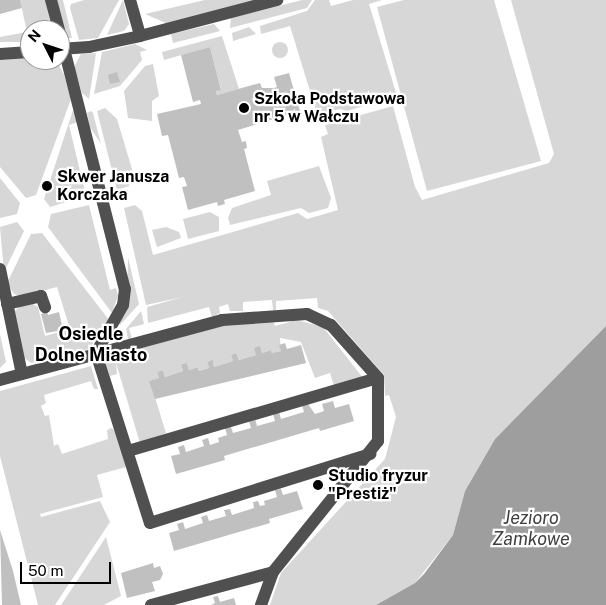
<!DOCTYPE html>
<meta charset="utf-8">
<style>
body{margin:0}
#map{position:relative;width:606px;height:605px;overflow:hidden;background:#fff;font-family:"Public Sans",sans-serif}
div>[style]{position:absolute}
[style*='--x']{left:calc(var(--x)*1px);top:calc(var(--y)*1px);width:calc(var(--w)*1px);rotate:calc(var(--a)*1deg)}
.green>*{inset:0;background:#d7d7d7}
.round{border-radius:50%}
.water>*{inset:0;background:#9e9e9e}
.building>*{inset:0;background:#c0c0c0}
.minor>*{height:12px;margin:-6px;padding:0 6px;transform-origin:6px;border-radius:6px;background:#505050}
.dots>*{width:14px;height:14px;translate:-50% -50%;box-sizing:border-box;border:2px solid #fff;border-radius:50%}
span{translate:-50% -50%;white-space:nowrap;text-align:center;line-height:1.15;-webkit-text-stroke:4.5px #fff;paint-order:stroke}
.poi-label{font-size:16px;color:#000;font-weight:700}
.left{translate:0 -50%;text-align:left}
.neighbourhood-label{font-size:18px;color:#000;font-weight:700}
.water-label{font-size:18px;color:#3f3f3f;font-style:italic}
.north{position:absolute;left:20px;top:20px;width:50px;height:50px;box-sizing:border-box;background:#fff;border:1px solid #999;border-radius:50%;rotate:311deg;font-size:14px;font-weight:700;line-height:20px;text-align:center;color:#000}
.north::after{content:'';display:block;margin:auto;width:18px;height:22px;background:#000;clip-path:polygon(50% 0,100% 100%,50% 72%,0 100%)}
.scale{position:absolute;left:20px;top:562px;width:91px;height:22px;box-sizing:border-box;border:2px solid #000;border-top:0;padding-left:6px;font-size:15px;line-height:18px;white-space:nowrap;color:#000;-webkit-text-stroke:4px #fff;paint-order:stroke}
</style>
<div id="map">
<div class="green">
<i style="clip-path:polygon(20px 0,45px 0,52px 30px,30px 30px,30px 42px,0 42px,0 37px,27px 32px)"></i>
<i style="clip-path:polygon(56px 0,63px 0,72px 38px,67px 38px)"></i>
<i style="clip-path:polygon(84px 0,119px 0,98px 38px,79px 40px,70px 8px,71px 4px)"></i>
<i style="clip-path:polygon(123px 0,129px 24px,124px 31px,107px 35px)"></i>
<i style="clip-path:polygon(205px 0,261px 0,168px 24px,145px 14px)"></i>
<i style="clip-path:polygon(302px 0,312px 0,307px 8px,230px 28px,231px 18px)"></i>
<i style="clip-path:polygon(315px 0,329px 0,331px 6px,353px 0,382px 0,369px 4px,397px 96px,347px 111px,340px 109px,317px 114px,290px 26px,261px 34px,260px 26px,307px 11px)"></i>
<i style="clip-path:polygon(404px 0,494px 0,541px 161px,427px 191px,377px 7px)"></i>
<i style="clip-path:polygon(511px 0,606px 0,606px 326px,495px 439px,465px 491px,453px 535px,415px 583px,376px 605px,270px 605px,281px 573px,385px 459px,396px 417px,389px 395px,385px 396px,384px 375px,328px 311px,318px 308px,317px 298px,276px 301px,276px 310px,273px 310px,272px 300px,243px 302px,243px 311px,230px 311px,228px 304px,219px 307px,220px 313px,212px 317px,209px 307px,148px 323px,147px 307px,183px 297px,146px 305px,124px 208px,135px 205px,142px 211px,153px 255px,298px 213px,307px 219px,338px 210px,321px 137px,328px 134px,325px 125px,393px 106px,415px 187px,422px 200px,549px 163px,554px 154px)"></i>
<i style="clip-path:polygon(214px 24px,220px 31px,173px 43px,171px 34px)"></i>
<i style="clip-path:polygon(249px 27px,256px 34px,233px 41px,232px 33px)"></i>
<i style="clip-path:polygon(222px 36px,239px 89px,217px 95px,216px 91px,221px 89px,210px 47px,164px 60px,162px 52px)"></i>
<i class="round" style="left:272px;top:42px;width:16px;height:16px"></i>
<i style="clip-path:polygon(135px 44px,147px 50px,140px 52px,142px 60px,120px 86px,94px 94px,102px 52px)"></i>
<i style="clip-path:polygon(96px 53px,89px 99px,82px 93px,74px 67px,81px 54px)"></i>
<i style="clip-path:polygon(30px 58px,57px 61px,64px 75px,71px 99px,36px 195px,26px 198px,0 167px,0 60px)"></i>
<i style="clip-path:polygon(153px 64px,159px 96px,152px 101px,152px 121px,128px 118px,124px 91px,145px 66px)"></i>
<i style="clip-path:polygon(105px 108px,117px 119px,132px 169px,129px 186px,117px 190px,97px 111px)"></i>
<i style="clip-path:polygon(73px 110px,78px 122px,69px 125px,86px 196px,50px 207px,44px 199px)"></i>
<i style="clip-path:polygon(91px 111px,93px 113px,101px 144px,90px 127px,87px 113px)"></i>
<i style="clip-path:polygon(319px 166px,331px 198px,328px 208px,309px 213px,301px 208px,230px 225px,228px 218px,232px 208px,271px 195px,267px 181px)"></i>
<i style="clip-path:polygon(0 178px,20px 203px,17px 214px,0 218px)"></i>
<i style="clip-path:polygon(89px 205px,110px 290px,116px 288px,118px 296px,112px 313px,48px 227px,51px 214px)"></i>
<i style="clip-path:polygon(210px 212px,219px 217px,219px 231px,188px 239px,183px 219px)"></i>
<i style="clip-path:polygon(17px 222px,24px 231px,4px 272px,0 227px)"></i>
<i style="clip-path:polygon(166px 227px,179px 232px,181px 238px,157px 247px,152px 230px)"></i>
<i style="clip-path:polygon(42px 233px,109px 320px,89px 349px,31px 363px,23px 357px,14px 312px,21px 305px,33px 304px,38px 307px,45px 336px,70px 329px,57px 287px,22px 296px,14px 294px,7px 283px,31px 234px)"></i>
<i style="clip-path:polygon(128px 257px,139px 304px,120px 325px,117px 321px,127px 300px)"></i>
<i style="clip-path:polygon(141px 311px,144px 324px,129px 328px,132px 339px,128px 339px,126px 329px)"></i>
<i style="clip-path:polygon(271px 315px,275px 326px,297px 320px,323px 327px,367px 383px,336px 392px,330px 373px,315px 378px,301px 342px,280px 338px,281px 351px,272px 353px,271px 350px,262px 353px,260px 347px,256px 355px,239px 360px,236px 353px,231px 355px,233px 361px,214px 367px,213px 361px,207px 362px,209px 368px,199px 371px,198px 367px,189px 370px,187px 363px,181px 364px,183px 371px,165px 377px,163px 370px,157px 372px,159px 378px,150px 381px,166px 433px,140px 443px,116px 363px,117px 374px,110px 376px,106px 364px,108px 358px,120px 354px,117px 361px,127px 355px,125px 345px)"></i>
<i style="clip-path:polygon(0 334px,6px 362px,0 368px)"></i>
<i style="clip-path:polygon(91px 366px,98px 389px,94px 389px,91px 381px,44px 395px,46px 403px,41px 406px,45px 416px,49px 415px,54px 446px,58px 444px,62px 454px,108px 439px,107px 430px,111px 428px,115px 430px,126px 467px,97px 475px,103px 497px,40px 514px,41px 517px,100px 501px,110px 522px,55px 605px,38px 605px,0 456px,0 391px)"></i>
<i style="clip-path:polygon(106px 537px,121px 596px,104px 605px,61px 605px)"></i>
</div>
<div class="water">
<i style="clip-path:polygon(606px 326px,606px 605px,376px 605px,415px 583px,424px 574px,453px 535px,465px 491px,495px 439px)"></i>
</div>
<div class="building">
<i style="clip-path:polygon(0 0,20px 0,22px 8px,0 14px)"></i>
<i style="clip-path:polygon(210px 47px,221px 90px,216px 91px,217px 95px,260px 83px,262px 88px,274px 88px,277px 87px,274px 77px,289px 73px,300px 111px,238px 130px,242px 142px,246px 141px,247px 148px,244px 149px,255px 191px,224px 200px,225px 204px,218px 206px,217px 202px,188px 210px,182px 187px,187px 186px,184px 177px,179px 178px,168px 135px,162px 136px,157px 114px,201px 104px,200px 100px,193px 102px,181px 55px)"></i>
<i style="clip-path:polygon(117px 72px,120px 82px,110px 84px,108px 75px)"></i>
<i style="clip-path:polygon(47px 312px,48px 315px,59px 312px,63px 330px,46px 333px,41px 314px)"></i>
<i style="clip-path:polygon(285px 343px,287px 349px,301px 345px,306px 363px,155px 399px,149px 381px,159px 378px,157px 372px,163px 370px,165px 377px,183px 371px,181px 364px,187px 363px,189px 370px,198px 367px,199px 371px,209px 368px,207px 362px,213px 360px,214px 367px,233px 361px,231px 355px,236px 353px,239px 360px,256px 355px,254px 348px,260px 346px,262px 353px,271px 350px,272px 353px,281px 351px,279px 345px)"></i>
<i style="clip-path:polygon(333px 401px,335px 408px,349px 404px,354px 421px,320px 431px,319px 428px,224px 456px,225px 460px,176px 474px,171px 456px,180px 454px,178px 447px,184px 445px,186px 452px,204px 446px,202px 440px,208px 438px,210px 445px,219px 442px,218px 438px,227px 435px,225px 428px,231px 427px,233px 433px,251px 428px,249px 421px,255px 419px,257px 426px,275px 421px,273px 414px,279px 412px,281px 419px,304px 412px,302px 405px,308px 404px,315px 414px,324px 411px,322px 404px)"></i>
<i style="clip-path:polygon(321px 478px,325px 489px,315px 492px,312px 482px)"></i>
<i style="clip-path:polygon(281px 489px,283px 495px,297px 491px,303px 509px,269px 519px,270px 523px,174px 551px,169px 533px,179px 530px,177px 524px,183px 522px,185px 529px,203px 523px,201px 517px,207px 515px,209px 521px,226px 516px,224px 510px,230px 509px,232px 515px,254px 508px,253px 502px,258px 501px,260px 506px,265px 505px,264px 501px,277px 497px,275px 490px)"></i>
<i style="clip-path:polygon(0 530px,13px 571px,21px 605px,2px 605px)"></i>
<i style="clip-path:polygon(153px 563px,154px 568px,160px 566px,163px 574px,160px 580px,152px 582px,155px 591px,127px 598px,121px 573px)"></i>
<i style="clip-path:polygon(218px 596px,220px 602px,234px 598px,236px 605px,211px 605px,215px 603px,213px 597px)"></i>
</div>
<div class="minor">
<i style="--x:51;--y:0;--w:31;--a:75"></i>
<i style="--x:130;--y:0;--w:37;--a:74"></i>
<i style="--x:60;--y:33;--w:264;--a:75.8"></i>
<i style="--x:125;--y:289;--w:16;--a:97"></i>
<i style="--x:123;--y:305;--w:55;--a:119.4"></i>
<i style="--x:96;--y:353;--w:178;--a:72.4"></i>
<i style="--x:150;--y:523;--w:231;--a:-17.4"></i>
<i style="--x:60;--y:49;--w:29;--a:-4"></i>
<i style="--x:89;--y:47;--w:52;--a:-12.2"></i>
<i style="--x:140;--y:36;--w:142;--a:-14.7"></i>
<i style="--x:0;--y:54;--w:30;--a:-4"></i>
<i style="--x:0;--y:269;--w:107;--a:78.2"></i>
<i style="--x:7;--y:304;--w:35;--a:-13"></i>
<i style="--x:41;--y:296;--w:12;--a:70"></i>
<i style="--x:0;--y:380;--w:230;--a:-15.1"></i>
<i style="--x:222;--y:320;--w:85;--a:-4"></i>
<i style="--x:307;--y:314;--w:26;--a:25"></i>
<i style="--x:331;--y:325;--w:71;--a:48.4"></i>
<i style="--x:378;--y:378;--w:63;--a:90"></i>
<i style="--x:378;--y:441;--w:168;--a:128.7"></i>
<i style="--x:273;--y:572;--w:35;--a:110"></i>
<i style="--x:128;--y:451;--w:260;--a:-16.3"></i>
<i style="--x:151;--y:605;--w:126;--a:-15.1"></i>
</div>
<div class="dots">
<i style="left:244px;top:108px;background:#000"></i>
<i style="left:47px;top:186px;background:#000"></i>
<i style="left:318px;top:485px;background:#000"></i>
</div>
<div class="poi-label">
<span class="left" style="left:254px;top:108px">Szkoła Podstawowa<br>nr 5 w Wałczu</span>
<span class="left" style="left:57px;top:186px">Skwer Janusza<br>Korczaka</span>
<span class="left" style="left:328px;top:485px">Studio fryzur<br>"Prestiż"</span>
</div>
<div class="neighbourhood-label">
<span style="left:91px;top:345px">Osiedle<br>Dolne Miasto</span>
</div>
<div class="water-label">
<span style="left:531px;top:529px">Jezioro<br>Zamkowe</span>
</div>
<div class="north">N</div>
<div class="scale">50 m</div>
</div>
